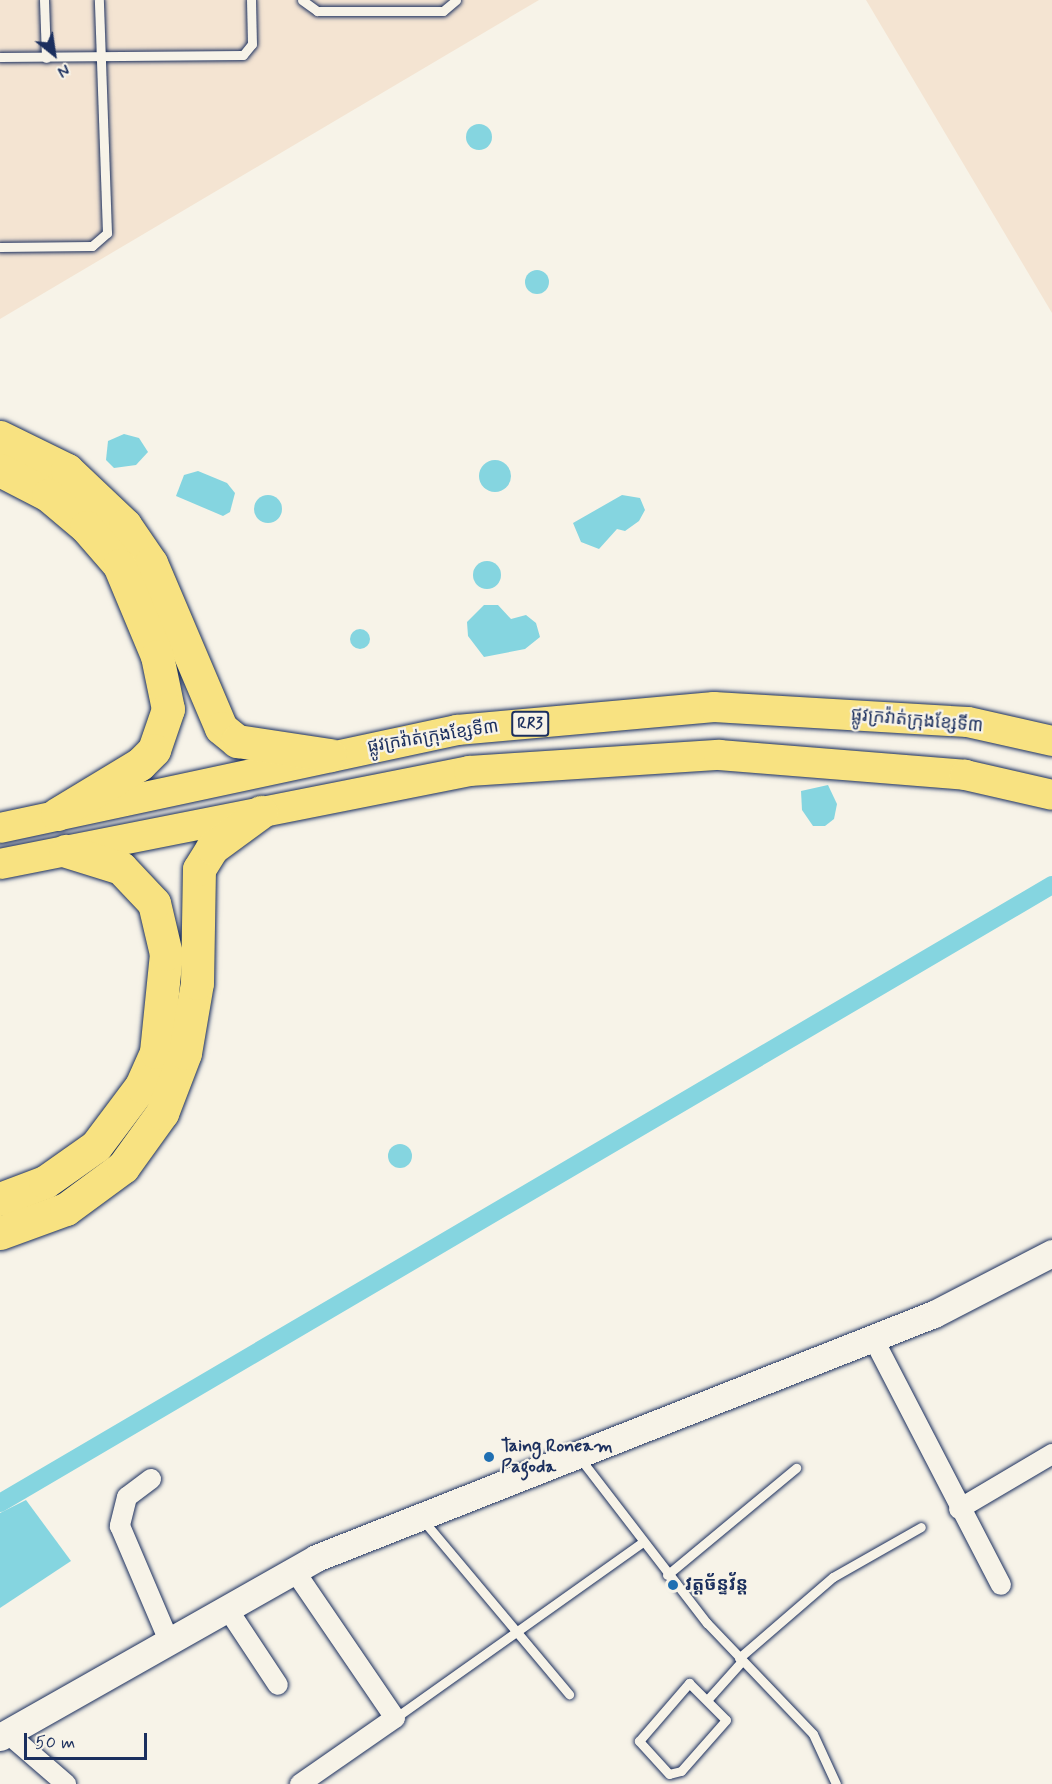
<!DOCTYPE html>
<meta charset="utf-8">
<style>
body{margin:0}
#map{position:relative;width:1052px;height:1784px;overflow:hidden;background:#f7f3e8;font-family:Mynerve,"Noto Sans Khmer",sans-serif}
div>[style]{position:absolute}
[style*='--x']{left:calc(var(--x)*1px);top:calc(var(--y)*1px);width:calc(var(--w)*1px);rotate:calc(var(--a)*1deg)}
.built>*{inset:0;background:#f4e4d2}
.water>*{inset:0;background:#85d5e0}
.round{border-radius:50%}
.canal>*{height:18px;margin:-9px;padding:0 9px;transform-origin:9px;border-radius:9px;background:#85d5e0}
.roads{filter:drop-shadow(0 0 2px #1b2f5e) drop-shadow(0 0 2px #1b2f5e)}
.lane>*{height:9px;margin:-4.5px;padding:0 4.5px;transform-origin:4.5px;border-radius:4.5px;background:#f7f3e8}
.street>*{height:20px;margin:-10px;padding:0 10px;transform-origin:10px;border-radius:10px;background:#f7f3e8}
.secondary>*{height:27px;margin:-13.5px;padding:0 13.5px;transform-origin:13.5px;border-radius:13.5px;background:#f7f3e8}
.primary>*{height:30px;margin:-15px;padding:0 15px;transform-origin:15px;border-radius:15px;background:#f8e281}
.highway>*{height:33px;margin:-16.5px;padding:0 16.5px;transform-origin:16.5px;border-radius:16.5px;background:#f8e281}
.dots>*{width:16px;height:16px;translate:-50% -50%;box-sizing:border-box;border:3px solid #f7f3e8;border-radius:50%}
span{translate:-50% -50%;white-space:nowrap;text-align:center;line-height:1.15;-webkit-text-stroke:4.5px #f7f3e8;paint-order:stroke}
.shield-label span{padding:2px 4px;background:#f7f3e8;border:2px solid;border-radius:4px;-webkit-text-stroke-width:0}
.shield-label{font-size:16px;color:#1b2f5e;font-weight:700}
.street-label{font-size:18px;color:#1b2f5e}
.poi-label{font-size:18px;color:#1b2f5e;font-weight:700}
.left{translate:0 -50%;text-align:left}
.north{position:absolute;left:24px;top:24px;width:60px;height:60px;-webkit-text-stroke:4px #f7f3e8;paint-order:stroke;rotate:150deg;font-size:16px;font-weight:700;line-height:24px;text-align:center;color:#1b2f5e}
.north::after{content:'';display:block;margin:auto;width:21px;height:27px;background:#1b2f5e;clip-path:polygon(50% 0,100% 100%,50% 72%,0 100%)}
.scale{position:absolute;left:24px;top:1733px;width:123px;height:27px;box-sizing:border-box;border:3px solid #1b2f5e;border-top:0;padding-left:8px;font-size:18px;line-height:21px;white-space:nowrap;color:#1b2f5e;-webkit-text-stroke:4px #f7f3e8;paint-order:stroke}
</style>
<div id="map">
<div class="built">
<i style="clip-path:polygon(0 0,539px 0,0 319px)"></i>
<i style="clip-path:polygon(866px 0,1052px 0,1052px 313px)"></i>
</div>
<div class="water">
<i class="round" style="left:466px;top:124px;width:26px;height:26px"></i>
<i class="round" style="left:525px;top:270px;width:24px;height:24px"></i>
<i style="clip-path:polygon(124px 434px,139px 438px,148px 452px,136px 465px,114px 468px,106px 460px,108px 441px)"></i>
<i class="round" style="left:479px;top:460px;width:32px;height:32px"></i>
<i style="clip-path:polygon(198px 471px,227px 483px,235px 493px,230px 512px,223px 516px,176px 496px,184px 475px)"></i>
<i style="clip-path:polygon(622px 495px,640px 498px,645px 510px,639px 521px,625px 531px,617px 529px,599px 549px,581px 542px,573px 523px)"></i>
<i class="round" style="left:254px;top:495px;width:28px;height:28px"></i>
<i class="round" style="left:473px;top:561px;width:28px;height:28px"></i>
<i style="clip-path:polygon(484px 605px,498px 605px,511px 619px,526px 615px,536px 623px,540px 637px,525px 649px,484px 657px,468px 636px,467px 622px)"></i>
<i class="round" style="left:350px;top:629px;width:20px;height:20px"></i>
<i style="clip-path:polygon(828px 785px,837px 804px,834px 819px,825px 826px,813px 826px,802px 810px,801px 791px)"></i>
<i class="round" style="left:388px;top:1144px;width:24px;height:24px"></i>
<i style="clip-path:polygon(26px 1500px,71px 1561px,0 1608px,0 1513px)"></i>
</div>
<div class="canal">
<i style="--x:0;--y:1503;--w:1220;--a:-30.43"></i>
</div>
<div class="roads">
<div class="lane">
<i style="--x:44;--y:0;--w:58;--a:88"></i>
<i style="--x:302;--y:0;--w:19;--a:36"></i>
<i style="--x:317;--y:11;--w:126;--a:0"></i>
<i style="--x:443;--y:11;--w:17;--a:-40"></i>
<i style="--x:0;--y:57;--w:243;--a:-0.5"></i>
<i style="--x:243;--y:55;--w:14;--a:-51"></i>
<i style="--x:252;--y:44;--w:44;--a:-91.3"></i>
<i style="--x:0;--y:247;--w:92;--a:-0.6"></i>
<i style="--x:92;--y:246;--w:20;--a:-41"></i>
<i style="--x:107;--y:233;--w:233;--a:-92"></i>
<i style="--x:579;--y:1457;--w:210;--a:52.4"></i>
<i style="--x:707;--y:1623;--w:153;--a:46.3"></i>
<i style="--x:813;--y:1734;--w:55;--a:65.3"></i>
<i style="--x:422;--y:1519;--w:229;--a:50"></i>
<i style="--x:667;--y:1575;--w:168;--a:-39.7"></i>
<i style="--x:739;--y:1658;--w:124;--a:-40.8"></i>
<i style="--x:833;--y:1577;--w:101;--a:-29.6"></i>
<i style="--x:689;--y:1683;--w:52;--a:45"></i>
<i style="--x:726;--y:1720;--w:68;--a:131.4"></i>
<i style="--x:681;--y:1771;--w:12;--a:166"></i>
<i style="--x:669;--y:1774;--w:45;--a:-132.3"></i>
<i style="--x:639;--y:1741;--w:77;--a:-49.2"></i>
<i style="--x:708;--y:1699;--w:51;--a:-48.2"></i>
<i style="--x:395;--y:1718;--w:302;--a:-35.4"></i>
</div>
<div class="street">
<i style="--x:873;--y:1338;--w:278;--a:62.6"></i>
<i style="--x:151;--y:1479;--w:30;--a:143"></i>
<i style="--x:127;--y:1497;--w:30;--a:104"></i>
<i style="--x:120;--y:1526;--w:125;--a:66.9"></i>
<i style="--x:959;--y:1509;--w:108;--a:-30.6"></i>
<i style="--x:294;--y:1570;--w:179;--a:55.7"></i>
<i style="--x:395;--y:1718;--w:116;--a:145.2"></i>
<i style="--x:227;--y:1608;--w:92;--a:56.5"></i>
<i style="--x:7;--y:1733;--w:78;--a:40.8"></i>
</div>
<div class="secondary">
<i style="--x:0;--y:1737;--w:363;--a:-29.5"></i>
<i style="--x:316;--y:1558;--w:664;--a:-21.55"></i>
<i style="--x:934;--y:1314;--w:133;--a:-27.3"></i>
</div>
<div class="primary">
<i style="--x:0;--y:828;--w:467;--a:-12.1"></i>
<i style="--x:457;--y:730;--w:258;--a:-5.1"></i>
<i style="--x:714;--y:707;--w:254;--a:3.4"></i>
<i style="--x:968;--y:722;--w:86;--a:12.7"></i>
<i style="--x:0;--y:864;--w:478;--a:-11.2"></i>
<i style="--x:469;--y:771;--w:251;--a:-3.7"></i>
<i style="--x:719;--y:755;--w:247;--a:4.6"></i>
<i style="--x:965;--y:775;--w:89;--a:12.9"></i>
</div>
<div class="highway">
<i style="--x:0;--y:437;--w:75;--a:26.2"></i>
<i style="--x:67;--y:470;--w:80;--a:43.5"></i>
<i style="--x:125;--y:525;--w:46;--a:55.6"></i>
<i style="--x:151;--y:563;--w:179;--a:67"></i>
<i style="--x:221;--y:728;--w:21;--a:39"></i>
<i style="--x:237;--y:741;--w:94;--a:8.6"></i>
<i style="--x:0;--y:470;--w:54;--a:27.5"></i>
<i style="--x:48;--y:495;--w:50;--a:40.1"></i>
<i style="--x:86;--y:527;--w:50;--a:49"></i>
<i style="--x:119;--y:565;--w:99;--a:67.3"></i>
<i style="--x:157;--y:656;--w:54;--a:78.3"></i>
<i style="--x:168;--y:709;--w:43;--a:108.9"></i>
<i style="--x:154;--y:750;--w:20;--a:135"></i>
<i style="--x:140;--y:764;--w:97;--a:148.9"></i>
<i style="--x:0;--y:1199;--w:48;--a:-20.7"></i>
<i style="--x:45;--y:1182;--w:62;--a:-35.2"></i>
<i style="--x:96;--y:1146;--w:75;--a:-53.1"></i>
<i style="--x:141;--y:1086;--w:37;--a:-66"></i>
<i style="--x:156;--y:1052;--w:99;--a:-84.2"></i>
<i style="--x:166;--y:954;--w:52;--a:-103.2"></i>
<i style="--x:154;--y:903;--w:48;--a:-133.3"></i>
<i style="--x:121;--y:868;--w:58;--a:-162.8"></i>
<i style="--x:0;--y:1233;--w:70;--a:-20"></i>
<i style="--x:66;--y:1209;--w:71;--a:-36.4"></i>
<i style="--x:123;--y:1167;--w:67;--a:-54.2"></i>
<i style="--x:162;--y:1113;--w:64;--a:-69"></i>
<i style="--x:185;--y:1053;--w:71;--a:-80.3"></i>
<i style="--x:197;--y:983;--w:114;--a:-89"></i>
<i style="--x:199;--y:869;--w:25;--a:-58"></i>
<i style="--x:212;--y:848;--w:61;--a:-36.3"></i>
</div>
</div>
<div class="dots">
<i style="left:489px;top:1457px;background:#1f6fb2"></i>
<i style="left:673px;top:1585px;background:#1f6fb2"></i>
</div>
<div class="shield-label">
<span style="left:530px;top:724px">RR3</span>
</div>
<div class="street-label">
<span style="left:917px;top:721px;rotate:5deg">ផ្លូវក្រវ៉ាត់ក្រុងខ្សែទី៣</span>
<span style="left:433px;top:737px;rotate:-9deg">ផ្លូវក្រវ៉ាត់ក្រុងខ្សែទី៣</span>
</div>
<div class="poi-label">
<span class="left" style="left:501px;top:1457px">Taing Roneam<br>Pagoda</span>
<span class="left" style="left:685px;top:1585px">វត្តច័ន្ទវ័ន្ត</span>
</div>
<div class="north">N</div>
<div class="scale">50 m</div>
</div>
